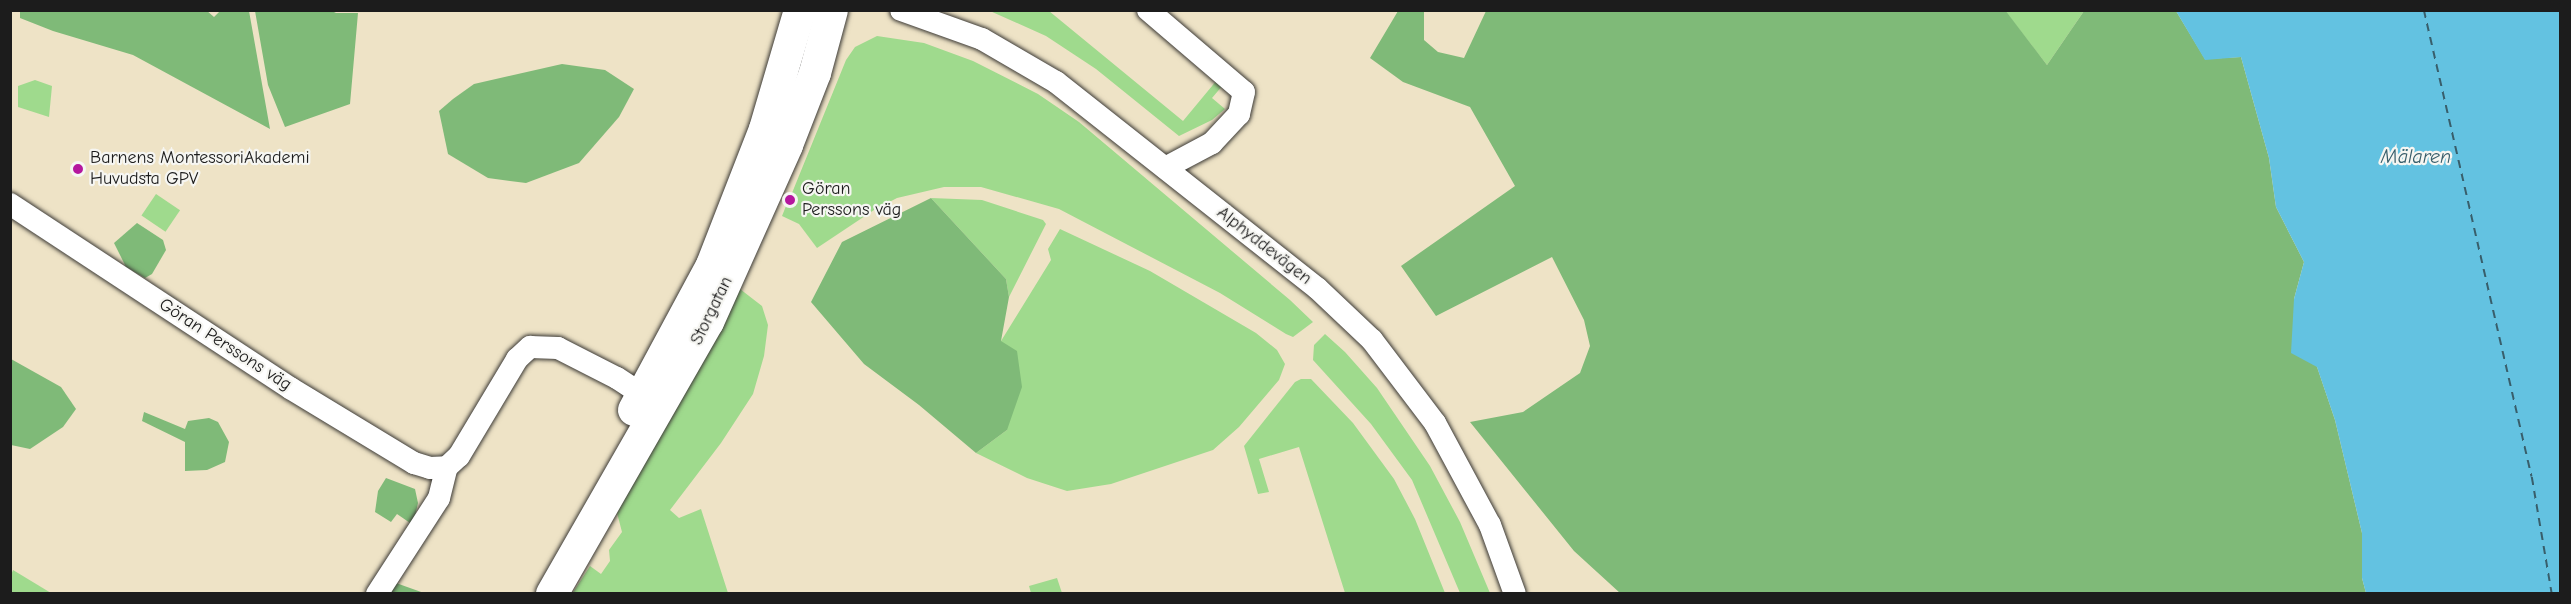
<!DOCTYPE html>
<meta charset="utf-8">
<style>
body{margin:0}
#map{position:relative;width:2571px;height:604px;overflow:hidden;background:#eee3c6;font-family:"Comic Neue",sans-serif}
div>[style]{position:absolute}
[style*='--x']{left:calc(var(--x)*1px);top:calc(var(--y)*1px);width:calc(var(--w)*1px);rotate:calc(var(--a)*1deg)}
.green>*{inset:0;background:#9fda8d;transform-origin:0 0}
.forest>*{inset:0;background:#7fba78}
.water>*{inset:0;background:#63c2e1}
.ferry>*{height:1.5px;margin-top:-0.75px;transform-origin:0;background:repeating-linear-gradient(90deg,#385e6b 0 8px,transparent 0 14px)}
.roads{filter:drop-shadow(0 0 2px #3c3a36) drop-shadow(0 0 2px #3c3a36)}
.street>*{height:22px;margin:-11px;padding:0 11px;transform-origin:11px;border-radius:11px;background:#fff}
.secondary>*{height:32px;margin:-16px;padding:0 16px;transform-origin:16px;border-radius:16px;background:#fff}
.dots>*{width:16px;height:16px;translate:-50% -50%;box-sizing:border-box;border:3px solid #f6f6f2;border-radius:50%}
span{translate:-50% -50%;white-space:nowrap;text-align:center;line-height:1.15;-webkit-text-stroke:4.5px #f6f6f2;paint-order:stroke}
.poi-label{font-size:18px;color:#1c1c1c}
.left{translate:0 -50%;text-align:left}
.street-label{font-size:18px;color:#1c1c1c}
.water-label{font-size:20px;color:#385e6b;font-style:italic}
.frame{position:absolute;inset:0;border:12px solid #1c1c1c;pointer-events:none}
</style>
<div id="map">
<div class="green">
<i style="clip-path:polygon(990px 11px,1049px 11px,1183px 121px,1217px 80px,1223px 85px,1212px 98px,1225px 109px,1212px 120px,1179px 136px,1096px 69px,1046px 36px)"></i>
<i style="clip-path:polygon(2005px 11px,2084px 11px,2047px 65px)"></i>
<i style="clip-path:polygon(877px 36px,924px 43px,973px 61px,1038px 94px,1079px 122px,1290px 300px,1313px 322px,1293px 337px,1286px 334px,1220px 293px,1059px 209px,981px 187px,944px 187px,897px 198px,874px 210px,817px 248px,799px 224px,782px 216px,786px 206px,790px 208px,796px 195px,792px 193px,846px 60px,855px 47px)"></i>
<i style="clip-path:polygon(35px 80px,52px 86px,49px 117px,18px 107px,18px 86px)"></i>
<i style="left:156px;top:194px;width:29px;height:26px;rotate:34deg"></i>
<i style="clip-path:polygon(931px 198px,982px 200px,1043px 220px,1046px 224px,1009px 297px,1006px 279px)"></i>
<i style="clip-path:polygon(1060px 229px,1150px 271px,1256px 333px,1277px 350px,1285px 364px,1279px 380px,1239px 427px,1213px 450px,1111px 484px,1067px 491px,1027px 478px,976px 453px,1007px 430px,1001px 341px,1051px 260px,1048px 249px)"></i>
<i style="clip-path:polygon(740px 289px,762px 306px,768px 325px,764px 356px,753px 394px,721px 443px,670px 510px,679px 518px,701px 509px,728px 593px,572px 594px,590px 566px,601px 574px,610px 561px,609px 550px,622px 532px,617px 513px)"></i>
<i style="clip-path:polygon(1325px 334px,1345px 352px,1377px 388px,1430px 466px,1460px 522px,1490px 593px,1460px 593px,1412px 480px,1371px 424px,1313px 360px,1314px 345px)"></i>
<i style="clip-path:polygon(1301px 379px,1311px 379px,1353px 423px,1394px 479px,1415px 519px,1445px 593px,1345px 593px,1299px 447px,1259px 459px,1269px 492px,1258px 494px,1244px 446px,1295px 382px)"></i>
<i style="clip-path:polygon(13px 570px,51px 593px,11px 593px,11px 575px)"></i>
<i style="clip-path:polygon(1057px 578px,1062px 593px,1031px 593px,1029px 586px)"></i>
</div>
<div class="forest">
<i style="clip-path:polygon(20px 10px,206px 10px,214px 17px,220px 11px,249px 11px,270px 129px,133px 55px,53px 31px,20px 18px)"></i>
<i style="clip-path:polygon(2005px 10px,2047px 65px,2084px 11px,2176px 11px,2205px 59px,2241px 57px,2269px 158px,2276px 207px,2304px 262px,2294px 299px,2335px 420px,2362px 533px,2362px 578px,2366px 593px,1620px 593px,1574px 551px,1470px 422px,1523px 412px,1580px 373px,1590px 346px,1584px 320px,1552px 257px,1436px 316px,1401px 266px,1515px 186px,1470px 107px,1403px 82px,1370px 58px,1398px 11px,1424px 11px,1424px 40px,1438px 52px,1464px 58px,1486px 11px)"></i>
<i style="clip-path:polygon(332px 11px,336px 13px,358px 13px,350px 104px,285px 127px,268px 85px,255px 11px)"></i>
<i style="clip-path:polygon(562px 64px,605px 70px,634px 89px,619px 117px,579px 163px,526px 183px,488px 178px,448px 154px,439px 111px,453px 99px,474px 84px)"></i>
<i style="clip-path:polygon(931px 198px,1006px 279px,1009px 297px,1001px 341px,1017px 351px,1022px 387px,1007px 430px,976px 453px,919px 405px,864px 364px,811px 302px,842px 242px)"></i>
<i style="clip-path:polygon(137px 223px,163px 240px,166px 250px,152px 274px,145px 278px,126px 267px,114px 243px)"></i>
<i style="clip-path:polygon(11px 359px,61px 387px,76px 409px,63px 427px,30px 449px,11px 445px)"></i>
<i style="clip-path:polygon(144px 412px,185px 429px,188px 421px,209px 418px,218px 422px,229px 442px,225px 462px,207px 470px,185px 471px,185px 442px,142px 421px)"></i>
<i style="clip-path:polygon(386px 478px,415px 489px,418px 503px,413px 525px,397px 514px,391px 522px,375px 512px,378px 491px)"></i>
<i style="clip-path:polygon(396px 583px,424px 593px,390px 594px)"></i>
</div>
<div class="water">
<i style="clip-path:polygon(2176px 11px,2560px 11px,2560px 593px,2366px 593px,2362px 578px,2362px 533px,2335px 420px,2317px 367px,2291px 353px,2294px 299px,2304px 262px,2276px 207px,2269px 158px,2241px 57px,2205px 60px)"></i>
</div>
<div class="ferry">
<i style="--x:2424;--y:10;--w:479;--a:77"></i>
<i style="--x:2532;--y:477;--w:119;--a:80.3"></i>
</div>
<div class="roads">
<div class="street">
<i style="--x:901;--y:10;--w:86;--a:19.7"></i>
<i style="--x:982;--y:39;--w:86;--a:30.2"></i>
<i style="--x:1056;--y:82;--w:333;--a:38.3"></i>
<i style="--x:1317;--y:288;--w:76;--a:43.4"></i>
<i style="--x:1372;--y:340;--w:104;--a:52.8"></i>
<i style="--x:1435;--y:423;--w:116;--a:61.7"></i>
<i style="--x:1490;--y:525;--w:73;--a:70.1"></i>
<i style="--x:1148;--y:10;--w:126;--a:40.5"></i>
<i style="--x:1244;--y:92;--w:23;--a:103"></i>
<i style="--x:1239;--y:114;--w:40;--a:133"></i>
<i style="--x:1212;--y:143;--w:53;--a:152"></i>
<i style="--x:10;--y:204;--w:335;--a:33.3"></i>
<i style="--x:290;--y:388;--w:145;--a:31.2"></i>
<i style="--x:414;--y:463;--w:17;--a:17"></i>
<i style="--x:430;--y:468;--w:17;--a:-3"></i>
<i style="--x:447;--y:467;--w:16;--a:-43"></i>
<i style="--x:459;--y:456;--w:113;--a:-59.1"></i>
<i style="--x:517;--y:359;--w:18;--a:-43"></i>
<i style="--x:530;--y:347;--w:28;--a:2"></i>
<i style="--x:558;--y:348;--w:66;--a:27"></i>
<i style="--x:617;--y:378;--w:45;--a:33.3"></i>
<i style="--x:377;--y:594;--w:114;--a:-57.1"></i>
<i style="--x:439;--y:498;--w:32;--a:-76"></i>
</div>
<div class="secondary">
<i style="--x:634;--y:410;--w:165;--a:-61.7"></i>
<i style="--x:712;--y:265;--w:146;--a:-68.7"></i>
<i style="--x:765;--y:129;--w:124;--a:-73.6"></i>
<i style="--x:552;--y:594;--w:314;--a:-60.2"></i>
<i style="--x:708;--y:322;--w:194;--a:-65.9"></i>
<i style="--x:787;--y:145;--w:77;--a:-68.7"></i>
<i style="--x:815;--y:73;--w:65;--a:-74.9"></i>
</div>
</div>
<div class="dots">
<i style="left:78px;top:169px;background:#b5179e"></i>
<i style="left:790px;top:200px;background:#b5179e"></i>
</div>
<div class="poi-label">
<span class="left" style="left:90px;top:169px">Barnens MontessoriAkademi<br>Huvudsta GPV</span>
<span class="left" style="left:802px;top:200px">Göran<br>Perssons väg</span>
</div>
<div class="street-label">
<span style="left:1264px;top:246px;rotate:38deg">Alphyddevägen</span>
<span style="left:712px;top:311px;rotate:-64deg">Storgatan</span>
<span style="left:225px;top:345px;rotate:33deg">Göran Perssons väg</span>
</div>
<div class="water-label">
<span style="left:2416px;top:156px">Mälaren</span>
</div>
<div class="frame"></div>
</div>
